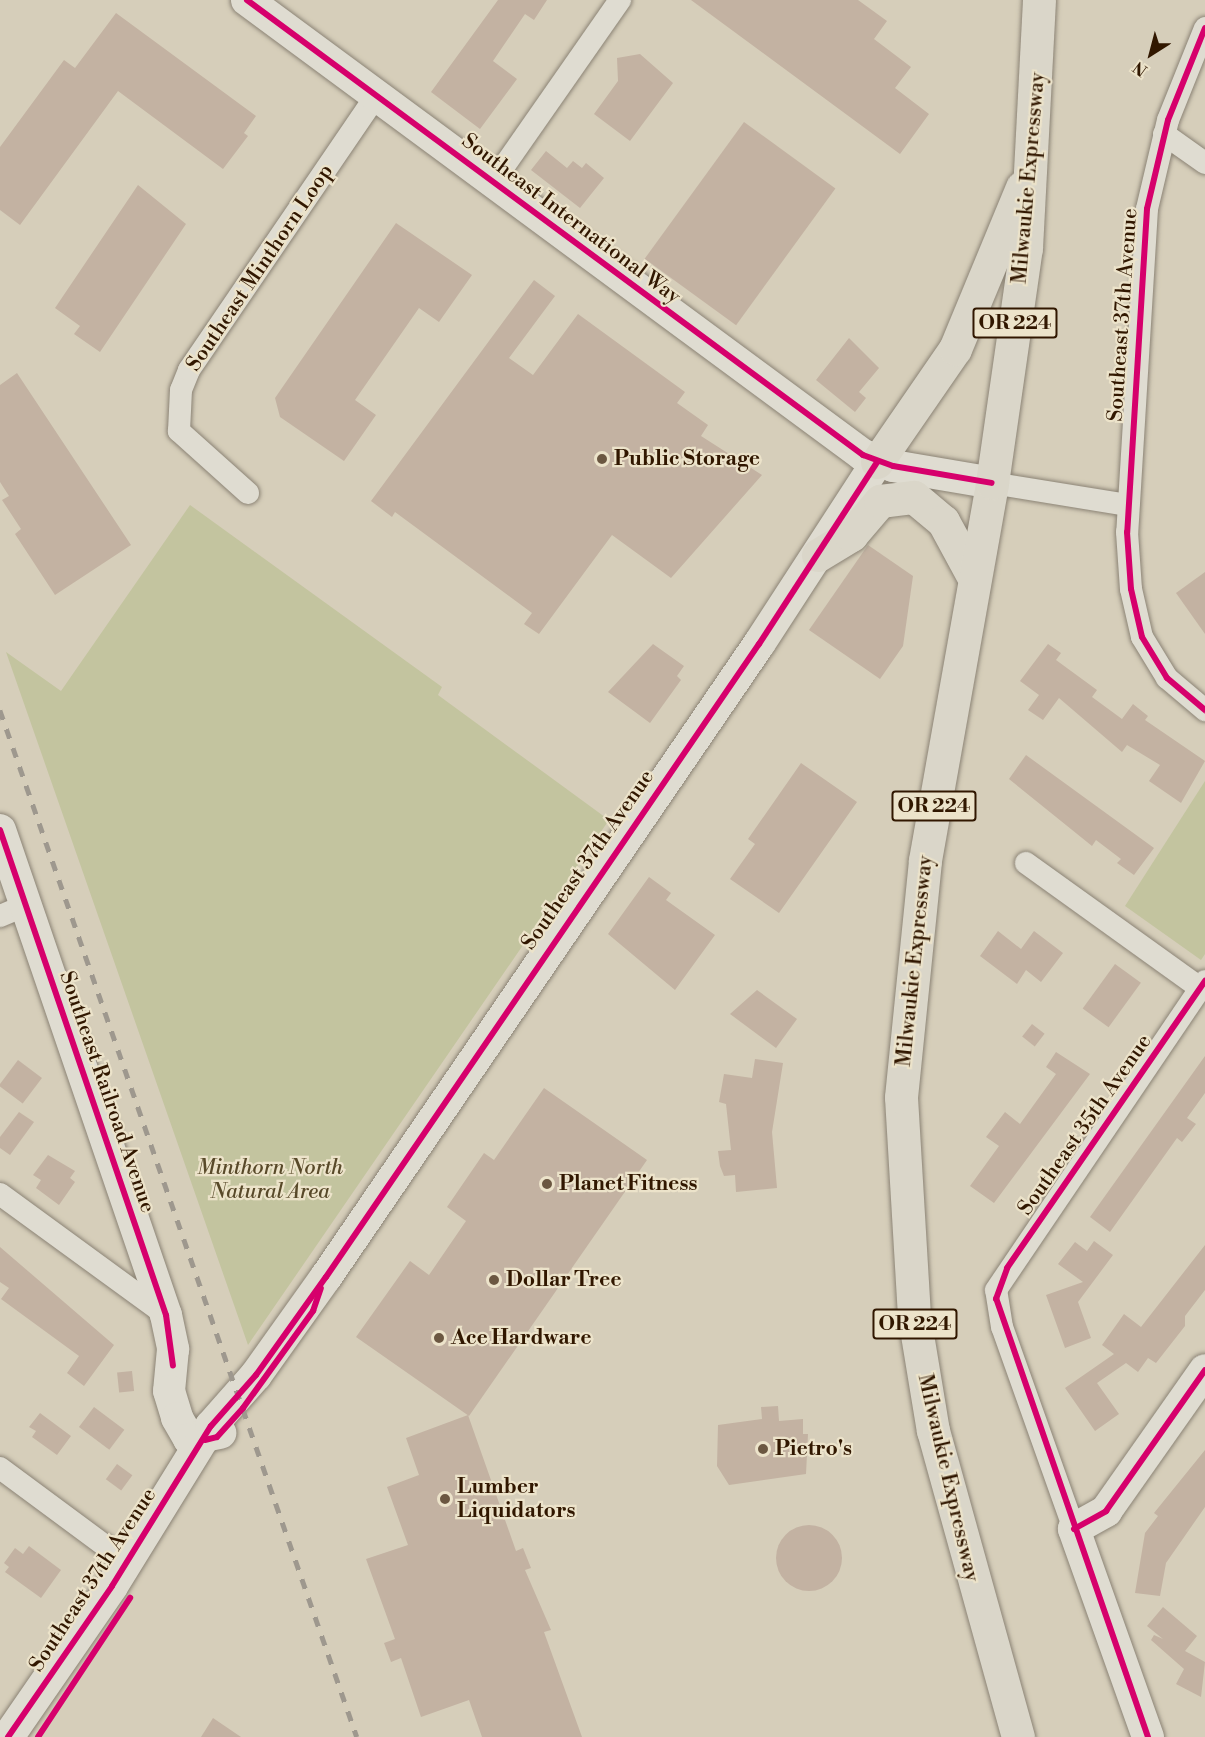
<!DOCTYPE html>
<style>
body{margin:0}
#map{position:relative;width:1205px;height:1737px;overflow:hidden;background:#d6ceba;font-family:"Libre Bodoni",serif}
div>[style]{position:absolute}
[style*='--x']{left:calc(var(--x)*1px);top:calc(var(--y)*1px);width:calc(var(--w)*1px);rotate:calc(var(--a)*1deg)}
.green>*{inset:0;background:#c3c49f}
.building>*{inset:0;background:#c3b2a2;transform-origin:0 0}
.round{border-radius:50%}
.roads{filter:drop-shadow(0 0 2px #8b8375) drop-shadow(0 0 2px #8b8375)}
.street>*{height:22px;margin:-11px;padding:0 11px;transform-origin:11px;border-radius:11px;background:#dfdcd1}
.secondary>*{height:32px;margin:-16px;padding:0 16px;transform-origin:16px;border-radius:16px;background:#dfdcd1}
.highway>*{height:33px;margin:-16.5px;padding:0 16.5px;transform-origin:16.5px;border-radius:16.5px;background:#dad6c9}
.rail>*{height:4.5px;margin-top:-2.25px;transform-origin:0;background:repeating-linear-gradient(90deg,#9e988e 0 10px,transparent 0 20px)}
.cycleway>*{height:6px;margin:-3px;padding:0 3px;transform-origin:3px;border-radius:3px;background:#d6006c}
.dots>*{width:16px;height:16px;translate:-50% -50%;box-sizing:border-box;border:3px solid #ece3ca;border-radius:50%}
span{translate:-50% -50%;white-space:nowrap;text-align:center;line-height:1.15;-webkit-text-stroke:4.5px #ece3ca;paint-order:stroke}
.shield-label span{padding:2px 4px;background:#ece3ca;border:2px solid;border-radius:4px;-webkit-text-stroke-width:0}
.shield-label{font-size:20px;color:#311700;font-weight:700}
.street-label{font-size:21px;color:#311700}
.poi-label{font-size:21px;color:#311700;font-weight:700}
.left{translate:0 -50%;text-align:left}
.park-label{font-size:21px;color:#584929;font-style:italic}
.north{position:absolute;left:1121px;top:24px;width:60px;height:60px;-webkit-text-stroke:4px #ece3ca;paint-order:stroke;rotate:216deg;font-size:16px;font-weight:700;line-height:24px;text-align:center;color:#311700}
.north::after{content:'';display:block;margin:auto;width:21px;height:27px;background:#311700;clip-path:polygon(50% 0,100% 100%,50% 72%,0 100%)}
</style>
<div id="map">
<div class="green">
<i style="clip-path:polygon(190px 505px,442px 687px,438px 695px,609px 820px,248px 1345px,6px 652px,61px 691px)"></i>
<i style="clip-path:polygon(1205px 781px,1205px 954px,1201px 960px,1125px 906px)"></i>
</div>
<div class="building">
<i style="clip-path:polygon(498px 0,547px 0,534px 20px,525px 14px,493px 61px,517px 79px,480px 129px,431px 92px)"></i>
<i style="clip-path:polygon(691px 0,858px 0,887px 21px,874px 39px,911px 67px,895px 88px,929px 114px,900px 154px)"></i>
<i style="clip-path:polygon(116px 13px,256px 116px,244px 133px,248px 136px,223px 169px,118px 91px,20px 225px,0 210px,0 147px,64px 60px,75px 68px)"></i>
<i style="clip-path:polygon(640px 54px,673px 83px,630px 141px,594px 114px,618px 81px,617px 58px)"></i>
<i style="left:744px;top:122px;width:113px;height:169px;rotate:36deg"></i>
<i style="clip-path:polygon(546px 151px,567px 168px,573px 161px,582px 168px,586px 163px,604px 178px,580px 208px,531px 170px)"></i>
<i style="clip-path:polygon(138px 185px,186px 224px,100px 352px,74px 334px,80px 326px,55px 308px)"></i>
<i style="clip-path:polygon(396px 223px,472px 275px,439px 322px,419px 308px,355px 400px,376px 415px,344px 461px,280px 417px,275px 398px)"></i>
<i style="clip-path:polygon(534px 280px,555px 296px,509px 358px,533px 375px,578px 314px,685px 392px,677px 403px,708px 425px,701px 436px,762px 475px,671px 578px,612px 535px,539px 634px,524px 624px,532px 613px,395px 512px,392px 517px,371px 501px)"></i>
<i style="clip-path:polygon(849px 338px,879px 368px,859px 392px,866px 398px,855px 412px,816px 380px)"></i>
<i style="clip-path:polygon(17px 373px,131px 545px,55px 595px,15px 534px,21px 529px,2px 500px,9px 496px,0 482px,0 385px)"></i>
<i style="clip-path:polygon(868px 545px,913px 576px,903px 646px,880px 679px,809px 630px)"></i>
<i style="clip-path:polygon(1205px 572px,1205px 634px,1176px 593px)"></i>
<i style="clip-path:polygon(653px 644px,684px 666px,677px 676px,681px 680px,650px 723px,608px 692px)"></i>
<i style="clip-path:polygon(1048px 644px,1061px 653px,1056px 660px,1097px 690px,1092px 697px,1122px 719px,1133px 704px,1148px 716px,1145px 720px,1205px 761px,1181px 803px,1149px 781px,1160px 765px,1127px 745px,1122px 752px,1059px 698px,1043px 720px,1028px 710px,1039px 695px,1020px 681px)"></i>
<i style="clip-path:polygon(1026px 755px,1154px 848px,1134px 875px,1117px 863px,1121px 859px,1096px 840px,1092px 846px,1009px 779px)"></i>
<i style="clip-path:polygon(801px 763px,857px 802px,779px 913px,730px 879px,755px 844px,748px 839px)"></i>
<i style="clip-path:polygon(649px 877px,671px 893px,666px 900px,715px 935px,675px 990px,608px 934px)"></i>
<i style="clip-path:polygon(998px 931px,1021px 949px,1034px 931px,1063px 953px,1041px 982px,1026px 970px,1017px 984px,980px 956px)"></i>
<i style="left:1115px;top:964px;width:32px;height:55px;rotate:36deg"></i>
<i style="clip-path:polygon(757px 990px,797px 1019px,776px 1048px,730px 1014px)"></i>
<i style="left:1032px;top:1024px;width:16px;height:16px;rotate:38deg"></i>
<i style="clip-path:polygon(1056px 1052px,1090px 1074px,994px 1203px,970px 1186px,999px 1146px,986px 1137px,1005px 1112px,1020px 1124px,1056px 1074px,1046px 1067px)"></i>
<i style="clip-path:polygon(1205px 1056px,1205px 1093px,1187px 1118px,1196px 1124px,1182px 1142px,1177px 1138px,1110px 1232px,1090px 1217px)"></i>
<i style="clip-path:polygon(755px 1059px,783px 1063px,772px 1132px,777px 1188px,736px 1192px,735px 1175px,724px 1176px,720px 1166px,718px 1151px,731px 1150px,726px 1104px,719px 1102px,724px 1074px,752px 1078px)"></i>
<i style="left:18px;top:1060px;width:30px;height:32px;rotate:37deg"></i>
<i style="clip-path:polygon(544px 1088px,647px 1160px,469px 1416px,356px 1337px,410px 1261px,429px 1275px,466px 1221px,447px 1207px,484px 1153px,494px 1160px)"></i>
<i style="clip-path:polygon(19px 1112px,34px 1122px,10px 1155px,0 1148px,0 1137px)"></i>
<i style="clip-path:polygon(48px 1155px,75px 1171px,70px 1178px,75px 1182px,59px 1205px,36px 1188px,41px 1180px,33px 1175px)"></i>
<i style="clip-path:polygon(1094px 1241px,1113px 1255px,1078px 1302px,1091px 1338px,1065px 1348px,1046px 1295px,1083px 1282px,1058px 1264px,1075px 1242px,1087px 1251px)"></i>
<i style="clip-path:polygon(1205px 1245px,1205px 1290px,1185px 1316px,1185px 1326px,1156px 1363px,1148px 1358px,1138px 1372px,1126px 1363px,1097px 1383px,1119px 1414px,1095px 1431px,1065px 1388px,1114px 1354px,1102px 1345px,1124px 1314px,1141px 1327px)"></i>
<i style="clip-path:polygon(0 1247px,114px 1345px,84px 1386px,67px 1373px,79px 1356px,1px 1299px,9px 1288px,0 1282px)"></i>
<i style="left:132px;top:1371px;width:20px;height:15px;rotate:84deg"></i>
<i style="clip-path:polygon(778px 1406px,779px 1421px,803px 1419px,803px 1434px,808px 1434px,806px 1474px,729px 1485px,717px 1466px,718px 1425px,762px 1419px,761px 1407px)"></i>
<i style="left:94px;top:1407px;width:38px;height:25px;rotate:37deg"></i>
<i style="clip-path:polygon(40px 1413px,71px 1436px,57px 1455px,32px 1437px,36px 1431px,29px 1427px)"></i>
<i style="clip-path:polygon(468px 1415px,516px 1551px,523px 1548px,531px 1568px,525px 1570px,551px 1630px,544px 1632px,582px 1737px,482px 1737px,469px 1700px,421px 1717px,401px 1658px,391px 1662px,384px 1643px,395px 1639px,366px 1559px,408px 1545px,387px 1487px,419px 1475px,406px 1438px)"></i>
<i style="clip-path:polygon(1205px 1450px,1205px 1507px,1166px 1563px,1160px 1596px,1135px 1593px,1145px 1533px,1158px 1516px,1154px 1513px)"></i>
<i style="left:117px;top:1464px;width:19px;height:19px;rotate:36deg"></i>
<i class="round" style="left:776px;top:1525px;width:66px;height:66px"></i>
<i style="clip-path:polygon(29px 1546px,61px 1570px,41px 1598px,5px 1572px,9px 1567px,4px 1563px,15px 1548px,23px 1554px)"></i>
<i style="clip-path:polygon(1163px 1607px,1197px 1636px,1185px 1651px,1205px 1662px,1201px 1697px,1176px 1684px,1184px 1669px,1151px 1640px,1154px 1635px,1163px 1639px,1147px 1626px)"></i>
<i style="clip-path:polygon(213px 1718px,241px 1737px,201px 1737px)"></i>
</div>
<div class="roads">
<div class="street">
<i style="--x:1205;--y:28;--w:99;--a:111.9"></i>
<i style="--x:1168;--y:120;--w:91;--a:103.3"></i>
<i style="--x:1147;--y:209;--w:324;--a:93.5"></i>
<i style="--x:1127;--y:532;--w:57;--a:86"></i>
<i style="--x:1131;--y:589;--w:49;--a:77.1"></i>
<i style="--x:1142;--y:637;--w:48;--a:58.6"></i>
<i style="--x:1167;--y:678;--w:50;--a:40.1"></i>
<i style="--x:1164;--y:134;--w:50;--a:35.3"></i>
<i style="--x:493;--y:182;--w:222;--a:-55.1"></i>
<i style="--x:992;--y:483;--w:138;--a:9.2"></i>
<i style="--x:248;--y:493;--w:93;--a:-138.1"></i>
<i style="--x:179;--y:431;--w:41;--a:-87.2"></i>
<i style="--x:181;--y:390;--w:22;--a:-68"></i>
<i style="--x:189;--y:370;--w:332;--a:-55.7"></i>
<i style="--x:1026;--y:863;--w:214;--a:35.7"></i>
<i style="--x:0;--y:916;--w:28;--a:-23"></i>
<i style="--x:0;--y:1194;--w:205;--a:36.1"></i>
<i style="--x:0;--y:1468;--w:158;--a:36.5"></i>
<i style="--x:1074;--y:1529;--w:214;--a:-109.6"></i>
<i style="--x:1002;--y:1327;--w:37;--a:-99"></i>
<i style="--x:996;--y:1290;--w:373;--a:-55.9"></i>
</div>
<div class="secondary">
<i style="--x:247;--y:0;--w:766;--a:36.45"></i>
<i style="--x:863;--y:455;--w:32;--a:20"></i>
<i style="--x:893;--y:466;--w:100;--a:9.7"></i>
<i style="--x:0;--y:830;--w:513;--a:71.11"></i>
<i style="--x:166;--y:1315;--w:35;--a:78"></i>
<i style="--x:173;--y:1349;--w:42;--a:95.4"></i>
<i style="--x:169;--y:1391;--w:28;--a:73"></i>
<i style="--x:177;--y:1418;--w:24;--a:60"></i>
<i style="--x:189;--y:1439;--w:32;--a:-11"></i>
<i style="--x:8;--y:1737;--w:183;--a:-55.4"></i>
<i style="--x:112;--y:1586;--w:188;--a:-58.3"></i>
<i style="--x:211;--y:1426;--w:68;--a:-48.6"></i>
<i style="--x:256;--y:1375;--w:120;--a:-54.5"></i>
<i style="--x:326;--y:1277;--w:767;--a:-55.63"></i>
<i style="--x:759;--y:644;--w:217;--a:-57"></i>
<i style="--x:1148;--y:1737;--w:221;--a:-109.6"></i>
<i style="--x:1074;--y:1529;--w:37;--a:-29"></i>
<i style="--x:1106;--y:1511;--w:172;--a:-54.9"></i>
</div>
<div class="highway">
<i style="--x:877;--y:462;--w:137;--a:-55.4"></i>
<i style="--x:955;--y:349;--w:175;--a:-67.5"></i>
<i style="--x:818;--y:555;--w:39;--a:-31"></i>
<i style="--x:851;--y:535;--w:45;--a:-49.5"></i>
<i style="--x:880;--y:501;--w:34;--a:-7"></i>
<i style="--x:914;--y:497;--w:38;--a:40"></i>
<i style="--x:943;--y:521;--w:65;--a:61.5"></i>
<i style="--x:1018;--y:1737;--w:318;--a:-105.5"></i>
<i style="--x:933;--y:1431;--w:117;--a:-99.4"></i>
<i style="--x:914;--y:1316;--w:219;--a:-93.4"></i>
<i style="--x:901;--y:1097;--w:238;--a:-84.2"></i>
<i style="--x:925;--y:860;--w:383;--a:-79.9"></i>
<i style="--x:992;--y:483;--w:237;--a:-81.8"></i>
<i style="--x:1026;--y:248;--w:248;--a:-87"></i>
</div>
</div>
<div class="rail">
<i style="--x:0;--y:710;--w:1087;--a:70.83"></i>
</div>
<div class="cycleway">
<i style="--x:247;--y:0;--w:766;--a:36.45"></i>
<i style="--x:863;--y:455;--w:32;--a:20"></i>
<i style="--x:893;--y:466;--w:100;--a:9.7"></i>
<i style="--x:1205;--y:28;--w:99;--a:111.9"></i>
<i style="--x:1168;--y:120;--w:91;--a:103.3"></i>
<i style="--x:1147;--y:209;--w:324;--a:93.5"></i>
<i style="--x:1127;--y:532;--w:57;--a:86"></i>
<i style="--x:1131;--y:589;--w:49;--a:77.1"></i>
<i style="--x:1142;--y:637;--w:48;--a:58.6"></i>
<i style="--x:1167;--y:678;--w:50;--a:40.1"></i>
<i style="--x:0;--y:830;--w:513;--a:71.11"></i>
<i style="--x:166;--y:1315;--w:51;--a:82.2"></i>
<i style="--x:205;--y:1440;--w:12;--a:-14"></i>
<i style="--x:217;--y:1437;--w:39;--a:-48"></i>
<i style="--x:243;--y:1408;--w:120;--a:-54.2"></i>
<i style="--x:313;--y:1311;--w:24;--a:-71"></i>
<i style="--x:1074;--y:1529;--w:37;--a:-29"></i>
<i style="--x:1106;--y:1511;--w:172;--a:-54.9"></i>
<i style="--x:8;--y:1737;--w:183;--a:-55.4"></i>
<i style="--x:112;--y:1586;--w:188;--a:-58.3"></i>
<i style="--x:211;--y:1426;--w:68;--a:-48.6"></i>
<i style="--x:256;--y:1375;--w:120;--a:-54.5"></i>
<i style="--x:326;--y:1277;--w:767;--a:-55.63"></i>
<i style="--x:759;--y:644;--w:217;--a:-57"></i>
<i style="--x:38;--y:1737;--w:167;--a:-56.5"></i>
<i style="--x:1148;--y:1737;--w:464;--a:-109.1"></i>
<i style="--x:996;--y:1299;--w:33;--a:-70"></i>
<i style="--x:1007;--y:1268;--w:349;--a:-55.4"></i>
</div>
<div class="dots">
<i style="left:602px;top:459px;background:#6b5741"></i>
<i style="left:547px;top:1184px;background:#6b5741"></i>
<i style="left:494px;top:1280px;background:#6b5741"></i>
<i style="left:439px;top:1338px;background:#6b5741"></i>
<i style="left:763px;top:1449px;background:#6b5741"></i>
<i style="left:445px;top:1499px;background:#6b5741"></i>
</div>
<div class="shield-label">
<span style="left:1015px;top:323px">OR 224</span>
<span style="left:934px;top:806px">OR 224</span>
<span style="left:915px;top:1324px">OR 224</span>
</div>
<div class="street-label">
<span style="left:1029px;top:178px;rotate:-85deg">Milwaukie Expressway</span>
<span style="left:571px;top:219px;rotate:37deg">Southeast International Way</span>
<span style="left:260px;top:268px;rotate:-56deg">Southeast Minthorn Loop</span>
<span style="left:1123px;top:315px;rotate:-86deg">Southeast 37th Avenue</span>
<span style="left:588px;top:860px;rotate:-55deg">Southeast 37th Avenue</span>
<span style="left:915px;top:961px;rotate:-84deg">Milwaukie Expressway</span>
<span style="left:107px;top:1092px;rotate:71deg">Southeast Railroad Avenue</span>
<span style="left:1085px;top:1125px;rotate:-55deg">Southeast 35th Avenue</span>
<span style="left:948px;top:1478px;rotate:77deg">Milwaukie Expressway</span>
<span style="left:93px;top:1580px;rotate:-57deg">Southeast 37th Avenue</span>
</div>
<div class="poi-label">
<span class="left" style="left:614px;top:459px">Public Storage</span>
<span class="left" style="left:559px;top:1184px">Planet Fitness</span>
<span class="left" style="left:506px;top:1280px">Dollar Tree</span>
<span class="left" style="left:451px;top:1338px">Ace Hardware</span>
<span class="left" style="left:775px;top:1449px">Pietro's</span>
<span class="left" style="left:457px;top:1499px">Lumber<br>Liquidators</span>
</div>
<div class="park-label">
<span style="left:270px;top:1180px">Minthorn North<br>Natural Area</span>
</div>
<div class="north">N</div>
</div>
